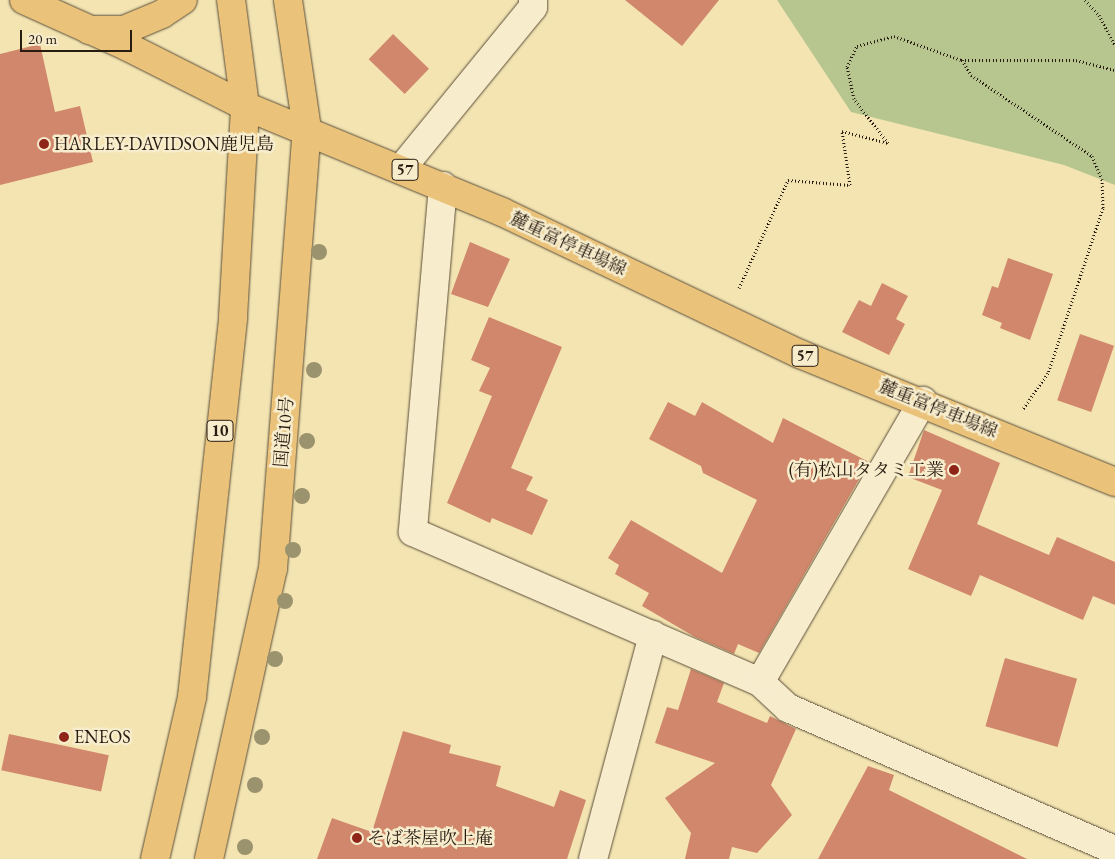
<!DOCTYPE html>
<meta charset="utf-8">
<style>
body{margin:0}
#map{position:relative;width:1115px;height:859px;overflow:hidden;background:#f3e4b2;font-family:"EB Garamond","Noto Serif JP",serif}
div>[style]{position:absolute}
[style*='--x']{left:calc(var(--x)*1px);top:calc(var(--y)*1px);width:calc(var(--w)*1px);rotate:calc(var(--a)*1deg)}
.green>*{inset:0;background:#b7c58f}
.building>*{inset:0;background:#d0876b;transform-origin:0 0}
.path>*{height:3px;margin-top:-1.5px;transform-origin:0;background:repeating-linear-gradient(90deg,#281b10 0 1px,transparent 0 3.5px)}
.roads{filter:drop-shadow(0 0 1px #5b4d38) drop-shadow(0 0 1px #5b4d38)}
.minor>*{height:28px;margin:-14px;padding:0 14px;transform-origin:14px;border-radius:14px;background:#f7edcd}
.major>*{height:28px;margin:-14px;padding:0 14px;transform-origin:14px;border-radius:14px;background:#eac279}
.highway>*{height:28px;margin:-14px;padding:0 14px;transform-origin:14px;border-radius:14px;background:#eac279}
.trees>*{width:16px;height:16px;margin:-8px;border-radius:50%;background:#9b926e}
.dots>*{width:14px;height:14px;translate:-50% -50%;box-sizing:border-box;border:2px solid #f7edcd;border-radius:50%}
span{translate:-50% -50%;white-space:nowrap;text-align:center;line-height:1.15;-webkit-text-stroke:5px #f7edcd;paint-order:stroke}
.shield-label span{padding:1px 4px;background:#f7edcd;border:1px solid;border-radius:4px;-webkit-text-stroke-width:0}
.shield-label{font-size:16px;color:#281b10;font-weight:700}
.poi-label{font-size:18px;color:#281b10}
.left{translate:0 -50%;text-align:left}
.right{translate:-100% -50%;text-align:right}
.street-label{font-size:18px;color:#281b10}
.scale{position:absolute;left:20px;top:30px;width:112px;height:22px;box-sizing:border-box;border:2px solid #281b10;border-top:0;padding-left:6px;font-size:15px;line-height:18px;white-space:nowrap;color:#281b10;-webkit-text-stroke:4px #f7edcd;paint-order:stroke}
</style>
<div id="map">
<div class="green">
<i style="clip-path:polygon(777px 0,1115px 0,1115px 185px,1064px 165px,851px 112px)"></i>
</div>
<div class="building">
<i style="clip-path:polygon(625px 0,719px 0,682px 46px)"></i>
<i style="left:393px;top:34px;width:50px;height:35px;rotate:44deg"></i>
<i style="clip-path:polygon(40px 44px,55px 112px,80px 106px,93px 162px,0 185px,0 54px)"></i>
<i style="clip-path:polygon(470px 242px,510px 259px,488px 307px,451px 294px)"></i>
<i style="clip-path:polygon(1008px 258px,1053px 274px,1030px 340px,1000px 328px,1002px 323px,982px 315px,992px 286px,998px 288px)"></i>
<i style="clip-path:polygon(882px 283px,908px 296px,896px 319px,905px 324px,889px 355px,842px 332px,859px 300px,871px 306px)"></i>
<i style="clip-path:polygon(489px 317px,562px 347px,511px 468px,533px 477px,526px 490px,548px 500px,532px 535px,492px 518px,490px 523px,447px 503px,492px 396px,479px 391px,490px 368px,471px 360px)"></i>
<i style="left:1080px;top:334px;width:36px;height:70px;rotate:19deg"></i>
<i style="clip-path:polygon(668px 402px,695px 416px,702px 402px,773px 443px,783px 418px,869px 462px,759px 653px,738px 644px,734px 654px,695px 637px,642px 606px,649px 593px,615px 574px,619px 565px,608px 558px,631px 520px,722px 573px,757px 500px,703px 473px,701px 466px,649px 439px)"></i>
<i style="clip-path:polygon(924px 430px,1000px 463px,977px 524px,1049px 555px,1057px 537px,1115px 562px,1115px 605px,1093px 596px,1083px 620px,980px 575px,971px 596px,908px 569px,942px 490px,908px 477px)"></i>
<i style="left:1005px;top:658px;width:75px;height:71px;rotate:16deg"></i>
<i style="clip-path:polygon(691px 669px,724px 683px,717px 702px,767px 723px,770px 716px,796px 729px,771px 785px,792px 815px,757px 853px,732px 847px,729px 859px,685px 859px,691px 833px,665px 798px,715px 763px,655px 743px,667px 707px,678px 710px)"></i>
<i style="clip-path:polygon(403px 731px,451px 745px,449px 753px,501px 766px,496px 786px,554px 807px,560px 790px,586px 800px,567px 859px,317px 859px,332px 818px,372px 832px)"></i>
<i style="left:9px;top:734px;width:102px;height:37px;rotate:12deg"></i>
<i style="clip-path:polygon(868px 766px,894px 775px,889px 790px,1027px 859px,818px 859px)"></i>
</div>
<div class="path">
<i style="--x:1085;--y:0;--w:21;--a:47"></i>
<i style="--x:1099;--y:15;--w:34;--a:62"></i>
<i style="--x:962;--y:60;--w:17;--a:59"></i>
<i style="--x:971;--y:75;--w:146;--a:33.8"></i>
<i style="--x:1092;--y:156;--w:25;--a:67"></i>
<i style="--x:1102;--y:179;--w:29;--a:88"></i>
<i style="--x:1103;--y:208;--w:174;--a:108.4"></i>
<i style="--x:1048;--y:373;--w:44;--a:124.8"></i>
<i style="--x:739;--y:288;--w:119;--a:-65.6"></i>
<i style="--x:788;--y:180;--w:62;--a:4.6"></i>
<i style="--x:850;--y:185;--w:55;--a:-98.4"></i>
<i style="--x:842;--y:131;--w:48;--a:14.6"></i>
<i style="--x:888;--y:143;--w:56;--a:-127.7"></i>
<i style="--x:854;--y:99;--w:33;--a:-102"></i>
<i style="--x:847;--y:67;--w:23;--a:-65"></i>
<i style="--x:857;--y:46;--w:38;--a:-15"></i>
<i style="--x:894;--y:36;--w:71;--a:19.7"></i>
<i style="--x:961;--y:60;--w:115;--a:0"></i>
<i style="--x:1076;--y:60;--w:40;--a:14.4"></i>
</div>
<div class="roads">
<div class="minor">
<i style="--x:401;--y:169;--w:209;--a:-50.8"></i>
<i style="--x:533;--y:7;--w:7;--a:-90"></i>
<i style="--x:443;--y:186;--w:347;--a:95"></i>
<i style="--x:413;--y:532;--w:378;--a:23.4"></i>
<i style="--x:760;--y:682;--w:38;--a:43"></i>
<i style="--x:788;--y:708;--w:357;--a:23.5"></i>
<i style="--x:760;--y:682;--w:325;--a:-59.9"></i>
<i style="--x:593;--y:859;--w:232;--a:-75"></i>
</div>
<div class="major">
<i style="--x:24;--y:0;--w:112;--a:24.3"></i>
<i style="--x:126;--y:46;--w:133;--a:26.8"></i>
<i style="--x:245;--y:106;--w:278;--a:22.4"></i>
<i style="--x:502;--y:212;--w:330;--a:25.5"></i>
<i style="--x:800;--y:354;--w:340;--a:22.1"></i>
</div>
<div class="highway">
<i style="--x:89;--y:30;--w:35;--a:0"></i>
<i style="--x:124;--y:30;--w:41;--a:-22.8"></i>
<i style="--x:162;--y:14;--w:25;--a:-34"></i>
<i style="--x:155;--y:859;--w:166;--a:-77.1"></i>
<i style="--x:192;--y:697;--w:382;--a:-83.8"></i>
<i style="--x:233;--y:317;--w:211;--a:-86.7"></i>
<i style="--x:245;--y:106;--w:107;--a:-97.5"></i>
<i style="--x:209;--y:859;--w:297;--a:-77.6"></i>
<i style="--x:273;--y:569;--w:441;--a:-85.6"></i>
<i style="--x:307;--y:129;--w:130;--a:-98.4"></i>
</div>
</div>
<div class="trees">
<i style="left:319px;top:252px"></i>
<i style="left:314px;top:370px"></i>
<i style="left:307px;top:441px"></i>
<i style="left:302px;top:496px"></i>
<i style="left:293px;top:550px"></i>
<i style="left:285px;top:601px"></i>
<i style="left:275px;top:659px"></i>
<i style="left:262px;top:737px"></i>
<i style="left:255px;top:785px"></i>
<i style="left:245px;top:847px"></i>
</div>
<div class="dots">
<i style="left:44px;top:144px;background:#8f2418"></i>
<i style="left:954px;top:470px;background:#8f2418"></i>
<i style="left:64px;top:737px;background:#8f2418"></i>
<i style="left:357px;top:838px;background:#8f2418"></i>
</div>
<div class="shield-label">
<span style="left:405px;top:170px">57</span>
<span style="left:805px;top:356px">57</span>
<span style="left:220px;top:431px">10</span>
</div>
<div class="poi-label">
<span class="left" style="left:54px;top:144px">HARLEY-DAVIDSON鹿児島</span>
<span class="right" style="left:944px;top:470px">(有)松山タタミ工業</span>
<span class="left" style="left:74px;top:737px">ENEOS</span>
<span class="left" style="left:367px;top:838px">そば茶屋吹上庵</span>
</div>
<div class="street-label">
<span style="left:568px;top:244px;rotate:25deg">麓重富停車場線</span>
<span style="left:938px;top:409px;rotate:22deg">麓重富停車場線</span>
<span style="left:284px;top:432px;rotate:-85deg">国道10号</span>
</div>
<div class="scale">20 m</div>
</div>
